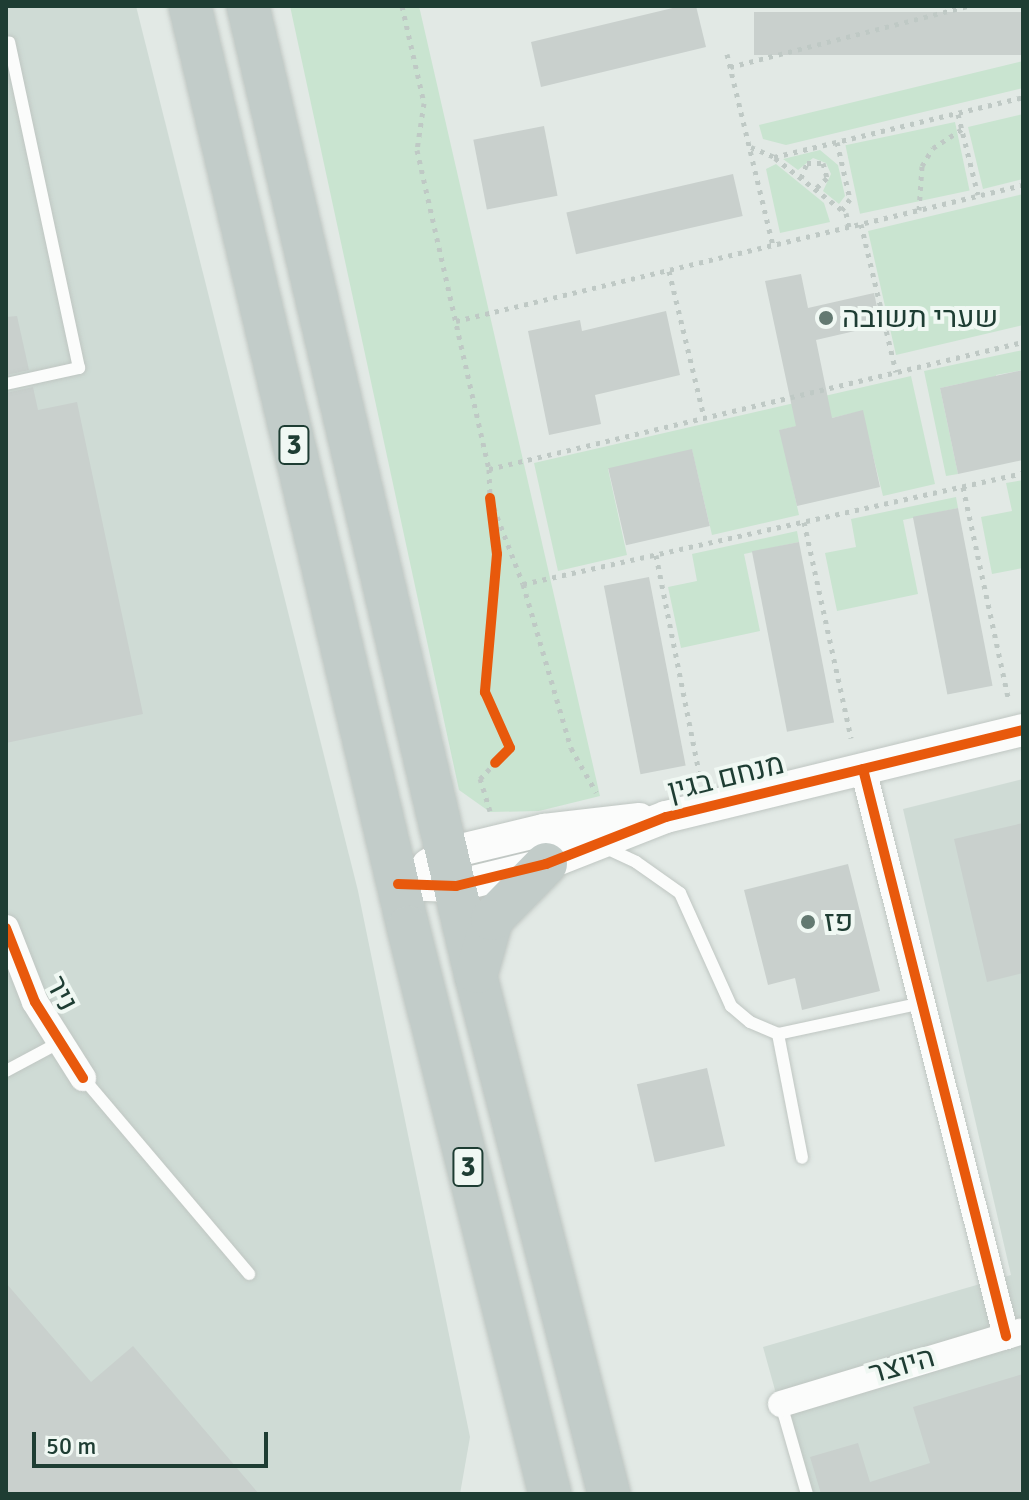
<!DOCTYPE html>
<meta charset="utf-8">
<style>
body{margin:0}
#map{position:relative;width:1029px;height:1500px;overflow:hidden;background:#e2e9e5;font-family:Signika,Heebo,sans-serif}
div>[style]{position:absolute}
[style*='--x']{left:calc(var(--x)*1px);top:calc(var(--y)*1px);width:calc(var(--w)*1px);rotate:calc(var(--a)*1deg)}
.built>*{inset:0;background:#cfdbd5}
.green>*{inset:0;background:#c9e4d0;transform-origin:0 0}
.building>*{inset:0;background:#c9d0cd;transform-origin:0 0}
.path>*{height:5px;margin-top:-2.5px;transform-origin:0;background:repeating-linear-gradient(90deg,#bfc9c5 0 4px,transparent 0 10px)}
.roads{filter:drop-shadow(0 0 2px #bfc6c2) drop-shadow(0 0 2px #bfc6c2)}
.service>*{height:12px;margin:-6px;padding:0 6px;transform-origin:6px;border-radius:6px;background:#fbfcfb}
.minor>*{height:26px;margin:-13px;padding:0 13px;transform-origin:13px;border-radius:13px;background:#fbfcfb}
.tertiary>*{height:32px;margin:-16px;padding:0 16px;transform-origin:16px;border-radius:16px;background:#fbfcfb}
.trunk>*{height:42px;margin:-21px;padding:0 21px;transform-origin:21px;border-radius:21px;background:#c2ccc9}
.cycleway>*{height:10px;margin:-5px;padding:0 5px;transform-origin:5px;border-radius:5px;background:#e8590c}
.dots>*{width:22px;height:22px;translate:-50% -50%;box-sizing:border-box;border:4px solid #f0f8f3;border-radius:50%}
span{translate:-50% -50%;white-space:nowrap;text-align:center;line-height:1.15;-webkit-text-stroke:8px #f0f8f3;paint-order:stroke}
.shield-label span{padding:2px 6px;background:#f0f8f3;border:2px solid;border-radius:6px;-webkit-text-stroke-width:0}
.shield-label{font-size:28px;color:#1e3d33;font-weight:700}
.poi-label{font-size:30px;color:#1e3d33}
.left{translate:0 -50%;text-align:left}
.street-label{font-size:30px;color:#1e3d33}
.frame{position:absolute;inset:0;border:8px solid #1e3d33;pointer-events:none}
.scale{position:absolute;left:32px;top:1432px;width:236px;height:36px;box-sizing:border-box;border:4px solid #1e3d33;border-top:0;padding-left:10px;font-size:24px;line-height:28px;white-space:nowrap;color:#1e3d33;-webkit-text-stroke:6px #f0f8f3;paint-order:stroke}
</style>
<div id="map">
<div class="built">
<i style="clip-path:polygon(6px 6px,136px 6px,358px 891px,470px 1437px,460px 1494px,6px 1494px)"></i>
<i style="clip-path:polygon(1023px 779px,1023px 1494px,804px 1494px,763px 1347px,1011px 1275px,903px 809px)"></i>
</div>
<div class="green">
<i style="clip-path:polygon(290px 6px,419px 6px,600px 796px,539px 811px,490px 812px,459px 790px)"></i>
<i style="clip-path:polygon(1023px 61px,1023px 88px,786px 145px,763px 139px,759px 125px)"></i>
<i style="clip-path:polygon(1023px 114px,1023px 179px,983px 189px,968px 127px)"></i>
<i style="left:955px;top:122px;width:70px;height:112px;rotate:78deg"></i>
<i style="clip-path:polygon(820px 150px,838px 165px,845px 196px,839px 204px,823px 191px,831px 174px,826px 163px,813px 158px,798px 170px,783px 159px)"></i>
<i style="clip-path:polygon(776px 164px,824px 203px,830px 222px,780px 233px,766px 169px)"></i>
<i style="clip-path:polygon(1023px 194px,1023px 325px,896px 355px,868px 231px)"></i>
<i style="clip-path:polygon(1023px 350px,1023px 370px,996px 375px,998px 387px,968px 382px,940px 388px,958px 474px,946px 476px,924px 371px)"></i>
<i style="clip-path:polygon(911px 376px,935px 484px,883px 496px,862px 411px,780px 430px,799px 515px,712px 535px,692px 450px,608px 469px,627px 555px,558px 571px,534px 463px)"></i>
<i style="clip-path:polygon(1023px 480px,1023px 568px,992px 574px,981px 517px,1012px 511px,1006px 483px)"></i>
<i style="clip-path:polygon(956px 497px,958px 508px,903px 520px,918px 594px,837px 611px,825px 553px,856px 547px,851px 519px)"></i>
<i style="clip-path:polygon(797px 531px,799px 542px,744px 554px,760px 631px,681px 648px,668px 587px,697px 581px,692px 554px)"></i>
</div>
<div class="building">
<i style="clip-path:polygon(681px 6px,696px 6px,706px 47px,541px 87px,531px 42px)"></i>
<i style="left:1023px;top:12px;width:43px;height:269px;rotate:90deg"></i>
<i style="left:544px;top:126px;width:71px;height:72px;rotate:79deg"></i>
<i style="left:733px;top:174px;width:43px;height:171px;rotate:77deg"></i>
<i style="clip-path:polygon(801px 274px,808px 308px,874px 293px,881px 325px,816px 340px,832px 418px,863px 410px,880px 487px,797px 506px,779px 430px,796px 426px,765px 281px)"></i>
<i style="clip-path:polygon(666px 311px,680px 375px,595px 395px,601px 424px,549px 435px,528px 331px,580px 320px,582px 331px)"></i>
<i style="clip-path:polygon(17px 316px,29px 370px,6px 375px,6px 317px)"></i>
<i style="clip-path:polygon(1023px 370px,1023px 460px,958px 474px,940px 388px)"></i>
<i style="clip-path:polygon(33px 387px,38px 410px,77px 402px,143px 714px,6px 743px,6px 393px)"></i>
<i style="left:692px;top:449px;width:79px;height:86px;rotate:77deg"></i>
<i style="left:958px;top:508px;width:181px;height:46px;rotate:79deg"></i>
<i style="left:799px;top:542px;width:184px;height:48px;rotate:79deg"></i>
<i style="left:649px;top:577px;width:192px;height:46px;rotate:79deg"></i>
<i style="clip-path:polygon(1023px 823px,1023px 973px,987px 982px,954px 839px)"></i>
<i style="clip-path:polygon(848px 864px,880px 991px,802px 1010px,795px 978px,768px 985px,744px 890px)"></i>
<i style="left:707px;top:1068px;width:80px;height:72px;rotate:77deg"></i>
<i style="clip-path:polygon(6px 1283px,91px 1382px,133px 1346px,259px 1494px,6px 1494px)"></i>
<i style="clip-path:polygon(1023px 1374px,1023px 1494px,821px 1494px,810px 1457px,858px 1443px,870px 1482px,930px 1463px,913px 1407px)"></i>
</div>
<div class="path">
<i style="--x:402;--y:6;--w:99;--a:77.2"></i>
<i style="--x:424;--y:103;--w:48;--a:98.5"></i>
<i style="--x:417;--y:150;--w:327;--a:77.3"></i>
<i style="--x:489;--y:469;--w:29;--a:88"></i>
<i style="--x:490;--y:498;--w:92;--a:69"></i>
<i style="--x:523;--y:584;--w:171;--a:73.7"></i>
<i style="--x:571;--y:748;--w:51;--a:60.4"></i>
<i style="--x:727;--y:54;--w:196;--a:76.5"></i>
<i style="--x:730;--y:67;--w:245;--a:-14.4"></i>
<i style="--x:958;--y:114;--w:83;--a:76.1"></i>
<i style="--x:837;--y:142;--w:58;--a:77.2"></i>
<i style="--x:850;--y:199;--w:14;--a:126"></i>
<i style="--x:751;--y:147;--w:25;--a:23"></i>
<i style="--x:774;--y:157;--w:256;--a:-13.5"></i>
<i style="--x:775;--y:158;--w:90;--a:37.8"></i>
<i style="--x:846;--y:213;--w:14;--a:78"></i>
<i style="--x:801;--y:178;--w:16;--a:-68"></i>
<i style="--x:807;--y:163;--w:16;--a:0"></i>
<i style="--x:823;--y:163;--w:16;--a:75"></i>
<i style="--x:827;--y:178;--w:16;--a:137"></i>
<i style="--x:919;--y:210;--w:44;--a:-86.1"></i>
<i style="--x:922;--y:166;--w:21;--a:-59"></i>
<i style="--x:933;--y:148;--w:35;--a:-33"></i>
<i style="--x:861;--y:224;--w:152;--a:76.7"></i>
<i style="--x:669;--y:271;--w:150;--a:76.5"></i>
<i style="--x:456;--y:321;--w:583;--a:-13.49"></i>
<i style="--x:489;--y:469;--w:549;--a:-13.38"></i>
<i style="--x:963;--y:487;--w:219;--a:77.9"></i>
<i style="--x:804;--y:522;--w:221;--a:77.7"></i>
<i style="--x:656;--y:555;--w:222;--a:78.8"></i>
<i style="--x:523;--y:584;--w:512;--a:-12.52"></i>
<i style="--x:490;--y:811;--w:34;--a:-107"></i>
<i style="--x:480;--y:779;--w:22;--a:-47"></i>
</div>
<div class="roads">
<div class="service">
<i style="--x:6;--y:384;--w:75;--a:-12.4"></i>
<i style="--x:79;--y:368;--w:333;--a:-102.1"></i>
<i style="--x:604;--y:847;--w:35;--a:25"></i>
<i style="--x:636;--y:862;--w:54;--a:35.2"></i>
<i style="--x:680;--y:893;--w:124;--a:65.7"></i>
<i style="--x:731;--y:1006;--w:25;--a:40"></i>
<i style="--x:750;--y:1022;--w:30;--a:23"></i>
<i style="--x:778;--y:1034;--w:148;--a:-12.1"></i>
<i style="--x:778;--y:1034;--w:126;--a:79"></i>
<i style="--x:6;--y:1071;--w:61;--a:-28.2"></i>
<i style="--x:83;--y:1078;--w:257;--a:49.7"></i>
<i style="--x:781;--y:1404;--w:94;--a:73.9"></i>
</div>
<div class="minor">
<i style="--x:863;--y:769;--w:585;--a:75.84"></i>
<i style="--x:6;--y:928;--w:79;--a:68.6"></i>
<i style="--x:35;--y:1002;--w:90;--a:57.7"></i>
<i style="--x:781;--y:1404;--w:250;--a:-16.8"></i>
</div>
<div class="tertiary">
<i style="--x:428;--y:865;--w:23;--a:-31"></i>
<i style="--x:448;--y:853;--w:99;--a:-13.5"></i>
<i style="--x:544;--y:830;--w:96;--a:-6.6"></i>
<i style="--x:398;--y:884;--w:58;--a:2"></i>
<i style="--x:456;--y:886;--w:93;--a:-13.7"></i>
<i style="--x:546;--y:864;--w:129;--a:-21.4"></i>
<i style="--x:666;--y:817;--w:367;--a:-13.7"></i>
</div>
<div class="trunk">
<i style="--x:190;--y:6;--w:946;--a:76.68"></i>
<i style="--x:408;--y:927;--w:585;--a:75.94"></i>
<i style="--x:248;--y:6;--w:997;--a:76.79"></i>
<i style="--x:476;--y:977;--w:534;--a:75.57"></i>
<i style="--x:477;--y:972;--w:55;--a:-74.2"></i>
<i style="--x:492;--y:919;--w:77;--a:-45.5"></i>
</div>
</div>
<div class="cycleway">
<i style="--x:490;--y:498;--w:56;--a:82.9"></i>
<i style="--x:497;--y:554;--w:139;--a:95"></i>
<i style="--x:485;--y:692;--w:61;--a:65.9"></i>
<i style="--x:510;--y:748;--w:21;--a:135"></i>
<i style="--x:863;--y:769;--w:585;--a:75.84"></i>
<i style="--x:398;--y:884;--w:58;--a:2"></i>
<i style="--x:456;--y:886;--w:93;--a:-13.7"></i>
<i style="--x:546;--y:864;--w:129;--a:-21.4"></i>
<i style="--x:666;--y:817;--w:367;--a:-13.7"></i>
<i style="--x:6;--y:928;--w:79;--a:68.6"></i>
<i style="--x:35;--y:1002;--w:90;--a:57.7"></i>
</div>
<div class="dots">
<i style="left:826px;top:318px;background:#637971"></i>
<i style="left:808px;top:922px;background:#637971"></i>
</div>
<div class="shield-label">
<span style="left:294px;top:445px">3</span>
<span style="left:468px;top:1167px">3</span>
</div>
<div class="poi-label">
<span class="left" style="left:842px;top:318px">שערי תשובה</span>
<span class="left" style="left:824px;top:922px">פז</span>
</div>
<div class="street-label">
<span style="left:726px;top:778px;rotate:-14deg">מנחם בגין</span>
<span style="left:61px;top:994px;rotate:62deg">ניר</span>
<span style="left:902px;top:1366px;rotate:-16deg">היוצר</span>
</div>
<div class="frame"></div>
<div class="scale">50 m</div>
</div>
